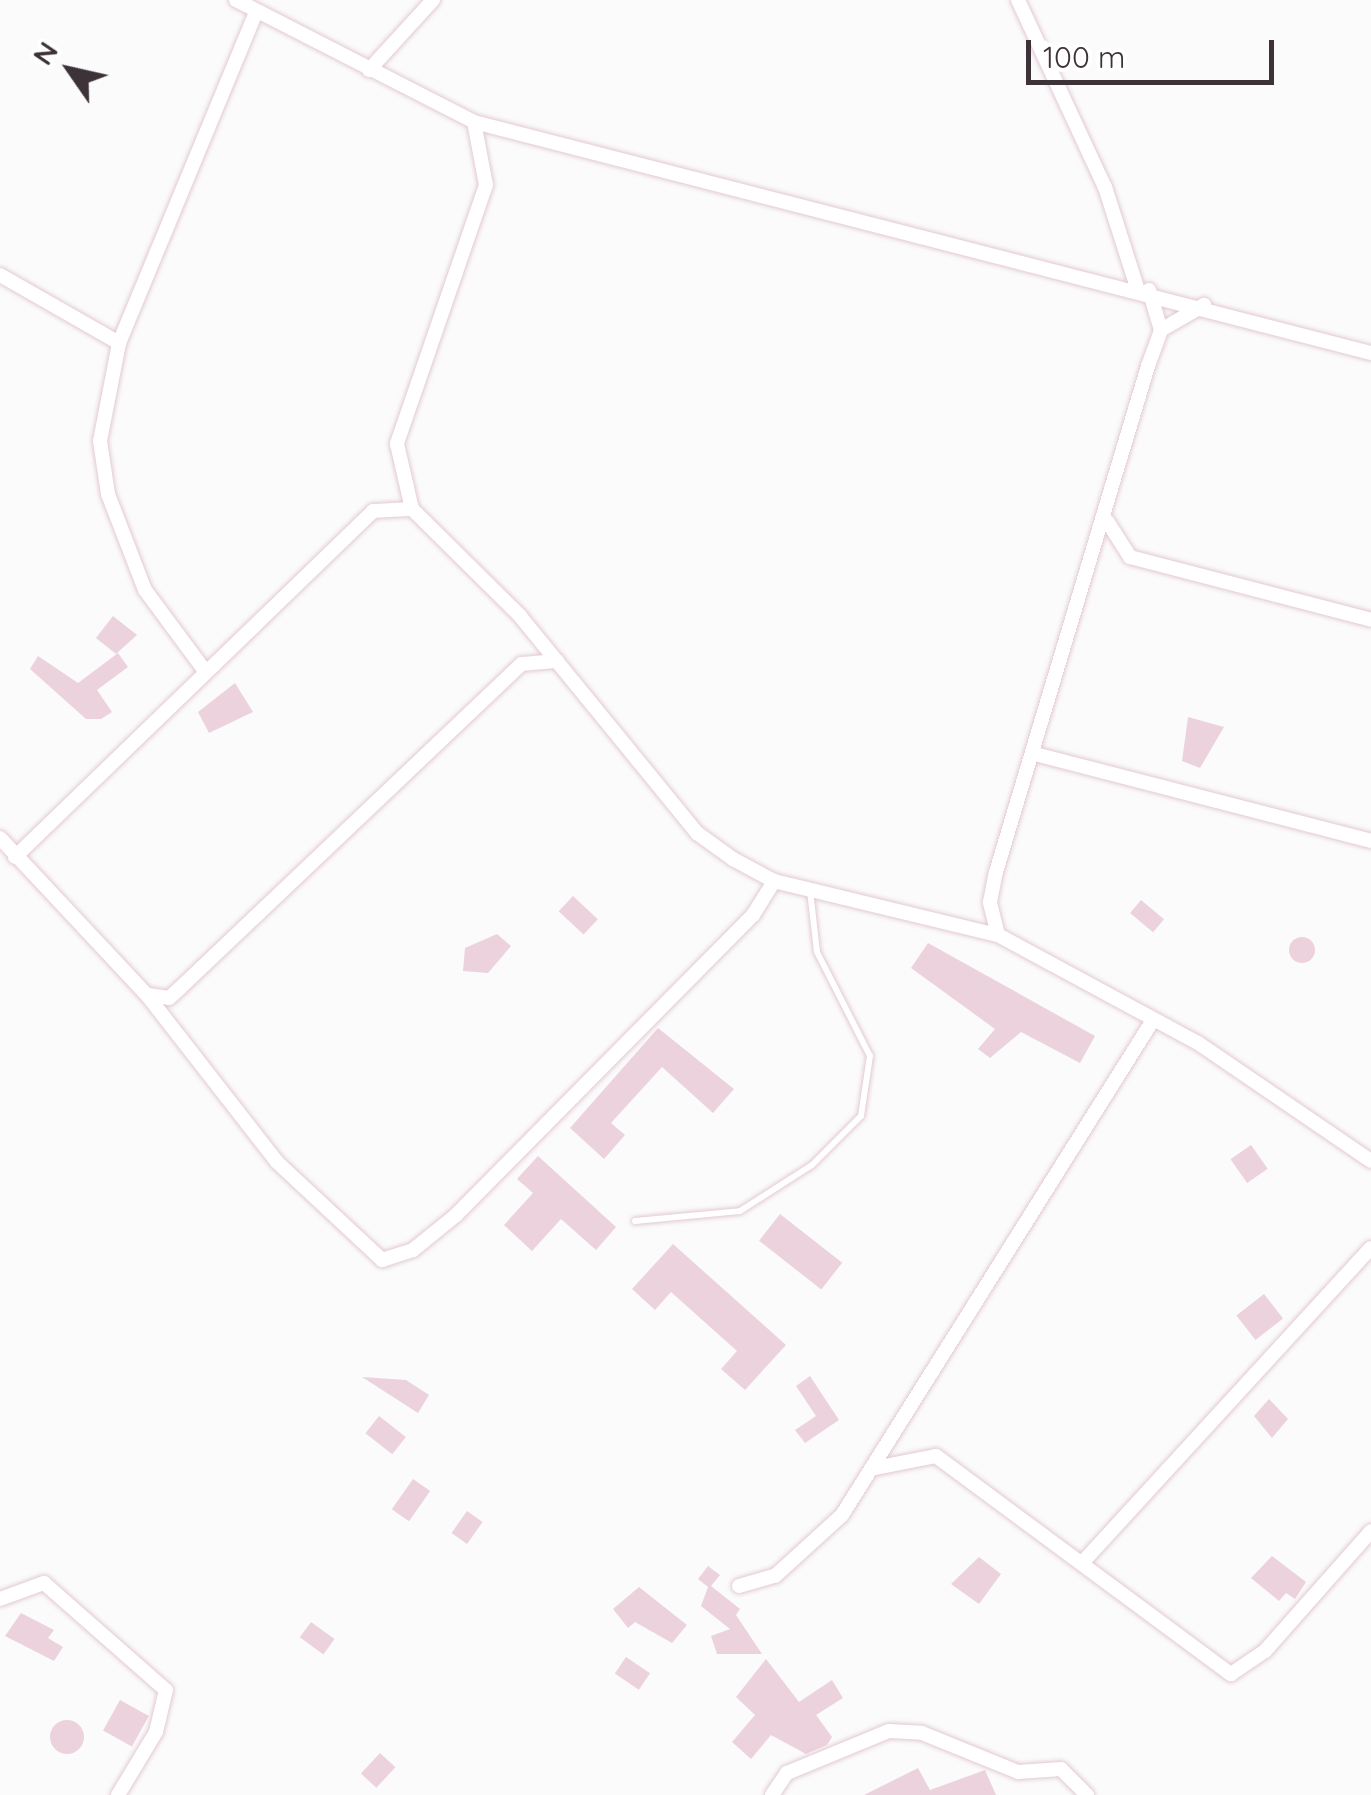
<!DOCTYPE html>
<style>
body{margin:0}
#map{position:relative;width:1371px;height:1795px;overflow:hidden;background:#fbfbfb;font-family:Quicksand,sans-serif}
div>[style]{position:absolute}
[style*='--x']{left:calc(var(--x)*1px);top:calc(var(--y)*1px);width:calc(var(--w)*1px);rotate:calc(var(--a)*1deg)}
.building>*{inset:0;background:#ecd2dd;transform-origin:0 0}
.round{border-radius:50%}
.roads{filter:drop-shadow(0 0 2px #e2c9d4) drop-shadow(0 0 2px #e2c9d4)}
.service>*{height:6px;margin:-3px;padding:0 3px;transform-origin:3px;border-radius:3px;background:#fff}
.minor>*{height:14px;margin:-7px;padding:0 7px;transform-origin:7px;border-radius:7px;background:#fff}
span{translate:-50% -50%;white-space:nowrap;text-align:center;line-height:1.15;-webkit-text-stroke:8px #fff;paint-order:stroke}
.north{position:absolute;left:20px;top:20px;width:100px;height:100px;-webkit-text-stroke:8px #fff;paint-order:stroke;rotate:304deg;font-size:28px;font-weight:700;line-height:40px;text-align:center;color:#3c3237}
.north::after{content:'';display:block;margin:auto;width:35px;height:45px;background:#3c3237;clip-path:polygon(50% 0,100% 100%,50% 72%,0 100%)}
.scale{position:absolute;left:1026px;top:40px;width:248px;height:45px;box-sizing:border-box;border:5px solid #3c3237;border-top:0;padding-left:12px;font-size:30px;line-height:35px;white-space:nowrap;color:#3c3237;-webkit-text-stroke:8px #fff;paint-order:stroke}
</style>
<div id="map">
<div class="building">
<i style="clip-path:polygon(113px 616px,137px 635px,116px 654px,96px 638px)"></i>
<i style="clip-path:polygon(118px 653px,128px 667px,97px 690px,112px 712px,101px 719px,86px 719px,30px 669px,38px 656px,78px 683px)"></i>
<i style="clip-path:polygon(235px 683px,253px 712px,209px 733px,198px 712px)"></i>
<i style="clip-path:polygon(1188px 717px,1224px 727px,1200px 768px,1182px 761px)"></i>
<i style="left:573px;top:896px;width:34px;height:21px;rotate:43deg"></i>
<i style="left:1141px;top:900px;width:30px;height:17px;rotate:40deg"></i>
<i style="clip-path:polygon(497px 934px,511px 946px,488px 973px,463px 971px,465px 948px)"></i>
<i class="round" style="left:1289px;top:937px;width:26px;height:26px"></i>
<i style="clip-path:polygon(928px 943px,1095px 1036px,1080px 1063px,1021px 1032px,990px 1058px,978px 1049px,995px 1029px,911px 968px)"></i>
<i style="clip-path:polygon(658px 1028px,734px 1089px,713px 1113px,662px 1067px,611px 1123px,625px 1135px,604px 1159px,570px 1128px)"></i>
<i style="left:1251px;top:1145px;width:29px;height:25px;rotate:55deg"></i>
<i style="clip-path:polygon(538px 1156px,616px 1227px,596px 1250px,561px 1219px,532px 1251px,504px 1225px,533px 1193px,517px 1179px)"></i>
<i style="left:780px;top:1214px;width:79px;height:34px;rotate:38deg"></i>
<i style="clip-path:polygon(673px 1244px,786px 1345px,745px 1390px,721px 1369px,737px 1351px,671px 1292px,655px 1310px,632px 1289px)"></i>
<i style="left:1264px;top:1294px;width:31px;height:35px;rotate:52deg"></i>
<i style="clip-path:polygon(810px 1376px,839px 1420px,805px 1443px,795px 1430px,816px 1416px,796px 1386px)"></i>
<i style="clip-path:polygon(362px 1377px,406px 1380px,429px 1395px,418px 1413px)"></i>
<i style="clip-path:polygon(1269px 1399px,1288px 1419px,1272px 1438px,1254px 1416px)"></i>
<i style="left:379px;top:1416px;width:34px;height:22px;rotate:38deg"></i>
<i style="left:413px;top:1479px;width:21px;height:37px;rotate:35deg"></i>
<i style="left:467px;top:1511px;width:19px;height:27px;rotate:35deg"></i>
<i style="clip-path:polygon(1272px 1556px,1306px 1582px,1295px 1599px,1286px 1593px,1279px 1601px,1251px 1578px)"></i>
<i style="clip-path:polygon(979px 1557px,1001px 1574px,979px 1604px,951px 1584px)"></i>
<i style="clip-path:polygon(708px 1566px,720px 1575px,711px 1586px,740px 1609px,736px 1615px,762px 1654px,717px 1654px,711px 1636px,730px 1629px,701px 1606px,708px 1587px,698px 1579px)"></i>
<i style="clip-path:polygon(639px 1587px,687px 1625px,672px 1643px,635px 1622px,628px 1628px,613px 1609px)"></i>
<i style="clip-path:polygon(21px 1613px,54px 1630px,48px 1638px,63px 1647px,54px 1661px,5px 1636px)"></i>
<i style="left:311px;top:1622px;width:29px;height:19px;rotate:36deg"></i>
<i style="left:626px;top:1657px;width:29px;height:20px;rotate:34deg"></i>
<i style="clip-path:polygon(766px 1659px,799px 1702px,832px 1680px,843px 1698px,816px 1715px,832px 1737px,827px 1745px,806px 1754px,771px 1735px,751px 1759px,732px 1742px,755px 1715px,736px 1697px)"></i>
<i style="left:120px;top:1700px;width:33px;height:35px;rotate:29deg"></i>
<i class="round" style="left:50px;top:1720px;width:34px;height:34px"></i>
<i style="left:380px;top:1753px;width:21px;height:28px;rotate:43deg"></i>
<i style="clip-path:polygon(918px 1768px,930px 1790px,985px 1770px,996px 1795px,864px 1795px)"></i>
</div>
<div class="roads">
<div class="service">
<i style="--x:635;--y:1221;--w:105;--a:-5.4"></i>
<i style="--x:740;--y:1211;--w:85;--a:-32.6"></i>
<i style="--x:812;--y:1165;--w:69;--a:-45"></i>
<i style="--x:861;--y:1116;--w:61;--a:-81.5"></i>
<i style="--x:870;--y:1056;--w:117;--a:-117"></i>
<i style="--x:817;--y:952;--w:61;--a:-96.5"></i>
</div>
<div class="minor">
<i style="--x:236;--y:0;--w:267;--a:27.1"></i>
<i style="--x:474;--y:122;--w:926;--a:14.44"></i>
<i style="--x:1018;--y:0;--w:206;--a:65.1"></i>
<i style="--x:1105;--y:187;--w:105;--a:72.3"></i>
<i style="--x:369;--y:70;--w:95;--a:-47.6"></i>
<i style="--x:474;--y:122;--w:64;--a:79.2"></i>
<i style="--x:486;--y:185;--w:274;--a:109"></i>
<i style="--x:397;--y:444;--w:67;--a:77"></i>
<i style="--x:412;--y:509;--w:152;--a:44.7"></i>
<i style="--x:520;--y:616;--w:280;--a:50.8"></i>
<i style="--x:697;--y:833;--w:44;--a:35.8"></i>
<i style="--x:733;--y:859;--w:47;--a:28.2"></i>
<i style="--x:774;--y:881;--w:230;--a:13.6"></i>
<i style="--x:998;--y:935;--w:227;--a:28.4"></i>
<i style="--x:1198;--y:1043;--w:209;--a:34.3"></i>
<i style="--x:0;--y:275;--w:137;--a:29.7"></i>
<i style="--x:1149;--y:290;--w:42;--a:73.3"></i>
<i style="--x:1107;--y:521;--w:43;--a:57.4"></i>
<i style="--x:1130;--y:557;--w:249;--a:14.6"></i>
<i style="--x:205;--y:671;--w:101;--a:-126.5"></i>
<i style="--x:145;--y:590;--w:103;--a:-111.1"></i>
<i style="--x:108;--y:494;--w:54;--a:-98.6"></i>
<i style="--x:100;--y:441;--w:100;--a:-79"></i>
<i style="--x:119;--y:343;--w:358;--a:-67.5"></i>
<i style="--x:1035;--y:754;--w:347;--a:14.5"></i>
<i style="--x:0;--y:838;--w:215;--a:46.9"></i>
<i style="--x:147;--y:995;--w:212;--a:52.1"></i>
<i style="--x:277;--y:1162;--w:144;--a:43"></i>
<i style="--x:382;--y:1260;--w:33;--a:-18"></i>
<i style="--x:413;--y:1250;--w:55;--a:-39.1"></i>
<i style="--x:456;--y:1215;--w:422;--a:-45.3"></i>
<i style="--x:753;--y:915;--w:40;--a:-58"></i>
<i style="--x:15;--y:857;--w:498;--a:-44"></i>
<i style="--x:373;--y:511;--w:39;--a:-3"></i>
<i style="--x:998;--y:935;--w:34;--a:-104"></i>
<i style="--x:990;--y:902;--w:31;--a:-79"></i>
<i style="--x:996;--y:872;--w:528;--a:-73.28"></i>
<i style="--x:1148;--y:366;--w:38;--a:-70"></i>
<i style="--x:1161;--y:330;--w:50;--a:-30.2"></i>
<i style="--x:148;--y:995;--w:21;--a:8"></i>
<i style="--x:169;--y:998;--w:15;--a:-42"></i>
<i style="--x:180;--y:988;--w:471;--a:-43.5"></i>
<i style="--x:522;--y:664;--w:35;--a:-5"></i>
<i style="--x:875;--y:1468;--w:62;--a:-11.1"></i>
<i style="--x:936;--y:1456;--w:367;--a:36.5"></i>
<i style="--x:1231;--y:1674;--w:41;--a:-34.1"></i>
<i style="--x:1265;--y:1651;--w:160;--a:-48.5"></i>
<i style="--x:1082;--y:1563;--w:427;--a:-47.5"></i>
<i style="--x:739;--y:1586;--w:37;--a:-16"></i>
<i style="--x:775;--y:1576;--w:91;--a:-42.3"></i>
<i style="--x:842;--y:1515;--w:585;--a:-57.86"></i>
<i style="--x:0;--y:1599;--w:47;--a:-20"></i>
<i style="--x:44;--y:1583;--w:162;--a:41.3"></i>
<i style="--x:166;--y:1690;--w:43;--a:103.4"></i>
<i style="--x:156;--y:1732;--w:74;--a:121.1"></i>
<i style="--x:772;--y:1795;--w:27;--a:-56"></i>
<i style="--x:787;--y:1773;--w:110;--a:-22.4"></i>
<i style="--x:889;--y:1731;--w:33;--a:3"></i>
<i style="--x:922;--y:1733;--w:104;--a:22.1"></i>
<i style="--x:1018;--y:1772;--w:43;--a:-4"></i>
<i style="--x:1061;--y:1769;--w:37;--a:45"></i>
</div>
</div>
<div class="north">N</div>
<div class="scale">100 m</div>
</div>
